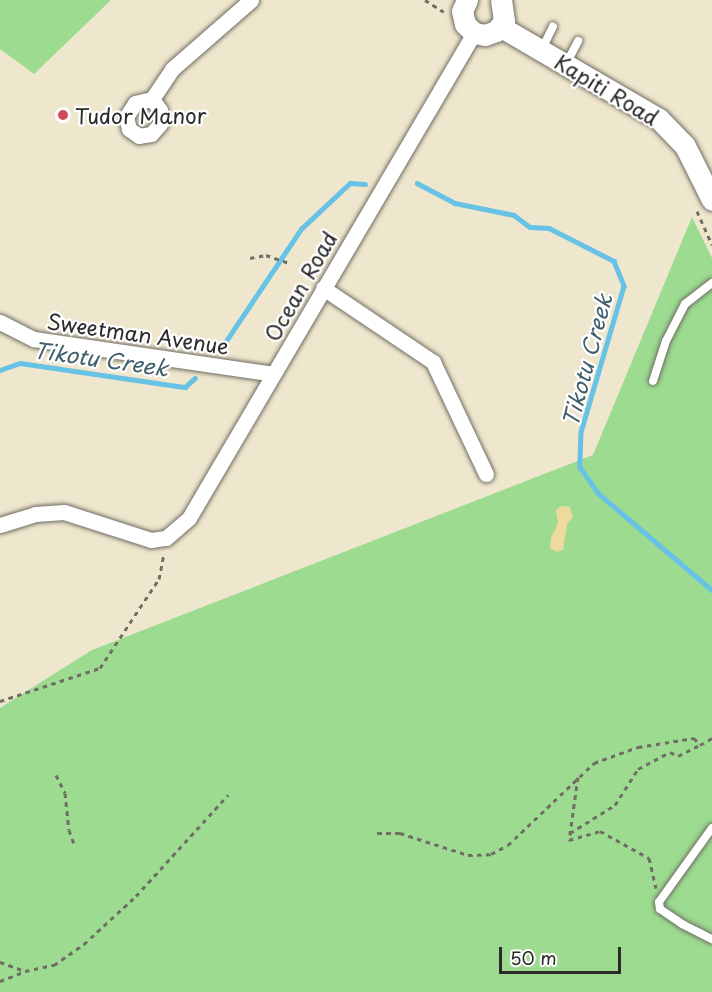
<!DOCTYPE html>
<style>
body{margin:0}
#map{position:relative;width:712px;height:992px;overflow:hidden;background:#efe7cd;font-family:"Playpen Sans",sans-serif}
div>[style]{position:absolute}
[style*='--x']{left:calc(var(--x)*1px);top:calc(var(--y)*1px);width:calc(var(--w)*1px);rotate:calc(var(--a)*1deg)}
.green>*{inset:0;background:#9cdb90}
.sand>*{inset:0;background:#eeda9e}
.stream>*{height:4.5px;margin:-2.25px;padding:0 2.25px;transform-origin:2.25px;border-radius:2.25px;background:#67c2e5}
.path>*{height:3px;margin-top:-1.5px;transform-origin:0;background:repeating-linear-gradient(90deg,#706d64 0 4.5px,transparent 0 9px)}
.roads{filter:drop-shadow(0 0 2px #706d64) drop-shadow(0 0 2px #706d64)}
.lane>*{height:8px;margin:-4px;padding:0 4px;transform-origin:4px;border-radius:4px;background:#fff}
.street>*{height:15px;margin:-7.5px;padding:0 7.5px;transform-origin:7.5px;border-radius:7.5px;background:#fff}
.secondary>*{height:21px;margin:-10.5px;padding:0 10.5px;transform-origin:10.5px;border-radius:10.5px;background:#fff}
.dots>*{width:16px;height:16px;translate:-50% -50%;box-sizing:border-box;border:3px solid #fff;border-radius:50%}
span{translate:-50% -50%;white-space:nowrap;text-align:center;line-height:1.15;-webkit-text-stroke:4.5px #fff;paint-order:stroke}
.street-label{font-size:21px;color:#2b2b2b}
.poi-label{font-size:21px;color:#2b2b2b}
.left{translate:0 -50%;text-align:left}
.water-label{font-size:22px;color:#40606c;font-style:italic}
.scale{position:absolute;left:499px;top:947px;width:122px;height:27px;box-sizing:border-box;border:3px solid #2b2b2b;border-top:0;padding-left:8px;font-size:18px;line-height:21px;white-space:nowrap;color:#2b2b2b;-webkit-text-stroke:4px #fff;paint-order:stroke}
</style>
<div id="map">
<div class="green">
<i style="clip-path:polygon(0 0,111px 0,34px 74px,0 49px)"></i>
<i style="clip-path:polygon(692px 217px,712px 258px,712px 992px,0 992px,0 708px,92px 650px,593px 455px)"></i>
</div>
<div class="sand">
<i style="clip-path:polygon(561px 506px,570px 507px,573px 517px,567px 524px,563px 550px,557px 552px,550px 548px,551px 538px,558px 523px,556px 510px)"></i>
</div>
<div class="stream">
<i style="--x:417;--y:183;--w:43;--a:27.8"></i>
<i style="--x:455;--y:203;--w:60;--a:11.5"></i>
<i style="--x:514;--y:215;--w:20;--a:37"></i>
<i style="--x:530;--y:227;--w:19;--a:3"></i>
<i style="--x:549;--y:228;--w:73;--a:26.9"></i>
<i style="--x:614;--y:261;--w:27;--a:68"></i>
<i style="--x:624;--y:286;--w:152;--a:106.4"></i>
<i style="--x:581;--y:432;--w:35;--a:92"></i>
<i style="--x:580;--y:467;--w:32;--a:55"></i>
<i style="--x:598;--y:493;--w:150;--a:40.4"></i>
<i style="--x:222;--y:347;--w:142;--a:-56.2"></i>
<i style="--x:301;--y:229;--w:67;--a:-43.2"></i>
<i style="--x:350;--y:183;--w:15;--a:4"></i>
<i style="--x:0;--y:370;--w:21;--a:-19"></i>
<i style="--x:20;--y:363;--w:167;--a:8.3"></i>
<i style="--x:185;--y:387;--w:13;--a:-42"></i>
</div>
<div class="path">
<i style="--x:425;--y:0;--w:22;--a:32"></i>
<i style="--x:697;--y:211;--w:37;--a:66"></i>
<i style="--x:250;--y:258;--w:16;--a:-11"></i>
<i style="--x:266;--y:255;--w:24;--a:19"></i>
<i style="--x:0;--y:701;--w:105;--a:-18.3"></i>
<i style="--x:100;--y:668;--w:107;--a:-56.5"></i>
<i style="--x:159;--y:579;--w:25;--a:-79"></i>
<i style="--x:56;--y:775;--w:20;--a:63"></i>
<i style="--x:65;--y:793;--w:37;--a:84"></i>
<i style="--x:69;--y:830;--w:15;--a:70"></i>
<i style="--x:578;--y:777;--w:64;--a:98.1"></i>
<i style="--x:569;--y:840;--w:32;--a:-16"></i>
<i style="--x:600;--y:831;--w:56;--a:28.9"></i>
<i style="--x:649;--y:858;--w:31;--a:77"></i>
<i style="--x:377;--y:833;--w:23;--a:0"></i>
<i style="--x:400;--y:833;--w:71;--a:17.9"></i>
<i style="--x:468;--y:855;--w:23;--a:-2"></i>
<i style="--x:491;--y:854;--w:19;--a:-28"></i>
<i style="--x:508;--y:845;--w:119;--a:-43.6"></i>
<i style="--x:594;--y:763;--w:47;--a:-20"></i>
<i style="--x:638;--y:747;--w:57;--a:-9.1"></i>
<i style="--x:694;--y:738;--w:9;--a:49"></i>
<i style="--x:700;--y:745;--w:14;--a:-30"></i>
<i style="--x:570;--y:833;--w:53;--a:-31.9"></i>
<i style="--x:615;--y:805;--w:43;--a:-57.4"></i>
<i style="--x:638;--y:769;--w:36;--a:-28"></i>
<i style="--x:670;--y:752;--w:9;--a:27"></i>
<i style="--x:678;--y:756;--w:25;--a:-27"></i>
<i style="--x:0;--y:962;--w:27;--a:20"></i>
<i style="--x:25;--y:971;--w:30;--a:-12"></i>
<i style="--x:54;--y:965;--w:37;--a:-35"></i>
<i style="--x:84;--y:944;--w:71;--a:-42.7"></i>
<i style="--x:136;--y:896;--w:137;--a:-47.7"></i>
<i style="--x:0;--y:981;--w:26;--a:-21"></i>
</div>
<div class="roads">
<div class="lane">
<i style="--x:542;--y:49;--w:25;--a:-64"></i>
<i style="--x:567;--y:62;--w:24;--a:-62"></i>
<i style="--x:653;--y:381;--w:42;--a:-72"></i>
<i style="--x:666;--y:341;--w:42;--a:-62.8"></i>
<i style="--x:685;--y:304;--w:34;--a:-38"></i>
<i style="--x:712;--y:828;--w:91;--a:125.6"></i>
<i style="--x:659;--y:902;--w:7;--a:82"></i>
<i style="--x:660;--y:909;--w:27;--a:34"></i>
<i style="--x:682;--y:924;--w:34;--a:27"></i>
</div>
<div class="street">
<i style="--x:152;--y:99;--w:14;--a:54"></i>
<i style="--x:160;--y:110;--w:14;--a:90"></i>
<i style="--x:160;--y:124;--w:13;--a:132"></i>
<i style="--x:151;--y:134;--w:12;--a:171"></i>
<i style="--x:139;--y:136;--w:12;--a:-145"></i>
<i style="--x:129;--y:129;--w:12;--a:-104"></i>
<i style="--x:126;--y:117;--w:17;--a:-57"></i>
<i style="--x:135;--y:103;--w:17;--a:-13"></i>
<i style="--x:152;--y:99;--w:36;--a:-56"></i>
<i style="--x:172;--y:69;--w:105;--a:-41.1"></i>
<i style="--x:323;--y:288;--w:133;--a:33.9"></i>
<i style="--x:433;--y:362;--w:124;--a:64.7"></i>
<i style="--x:0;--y:322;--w:38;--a:27"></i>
<i style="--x:34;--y:339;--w:242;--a:8.3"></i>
<i style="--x:0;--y:525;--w:37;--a:-17"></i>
<i style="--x:35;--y:514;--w:29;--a:-4"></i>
<i style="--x:64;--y:512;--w:91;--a:17.8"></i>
<i style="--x:151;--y:540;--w:15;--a:-8"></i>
<i style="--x:166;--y:538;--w:30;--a:-41"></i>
<i style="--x:189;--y:518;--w:563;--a:-59.56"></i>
</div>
<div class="secondary">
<i style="--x:467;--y:0;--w:12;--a:114"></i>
<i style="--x:462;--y:11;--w:13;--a:77"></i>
<i style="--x:465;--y:24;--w:13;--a:45"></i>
<i style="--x:474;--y:33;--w:11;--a:10"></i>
<i style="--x:485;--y:35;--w:12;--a:-20"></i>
<i style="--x:496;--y:31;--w:13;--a:-51"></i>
<i style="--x:504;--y:21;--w:21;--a:-98"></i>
<i style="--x:501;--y:27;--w:183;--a:30.2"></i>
<i style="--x:659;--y:119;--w:37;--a:46"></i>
<i style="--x:685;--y:146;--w:60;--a:63.4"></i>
</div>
</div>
<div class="dots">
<i style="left:63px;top:115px;background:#d1495b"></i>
</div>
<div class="street-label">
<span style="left:607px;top:89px;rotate:31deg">Kapiti Road</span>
<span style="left:300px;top:286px;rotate:-60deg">Ocean Road</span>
<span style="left:138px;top:333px;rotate:8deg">Sweetman Avenue</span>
</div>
<div class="poi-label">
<span class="left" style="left:75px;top:115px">Tudor Manor</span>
</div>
<div class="water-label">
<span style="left:101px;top:358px;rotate:8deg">Tikotu Creek</span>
<span style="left:586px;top:360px;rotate:-75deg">Tikotu Creek</span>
</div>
<div class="scale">50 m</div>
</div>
